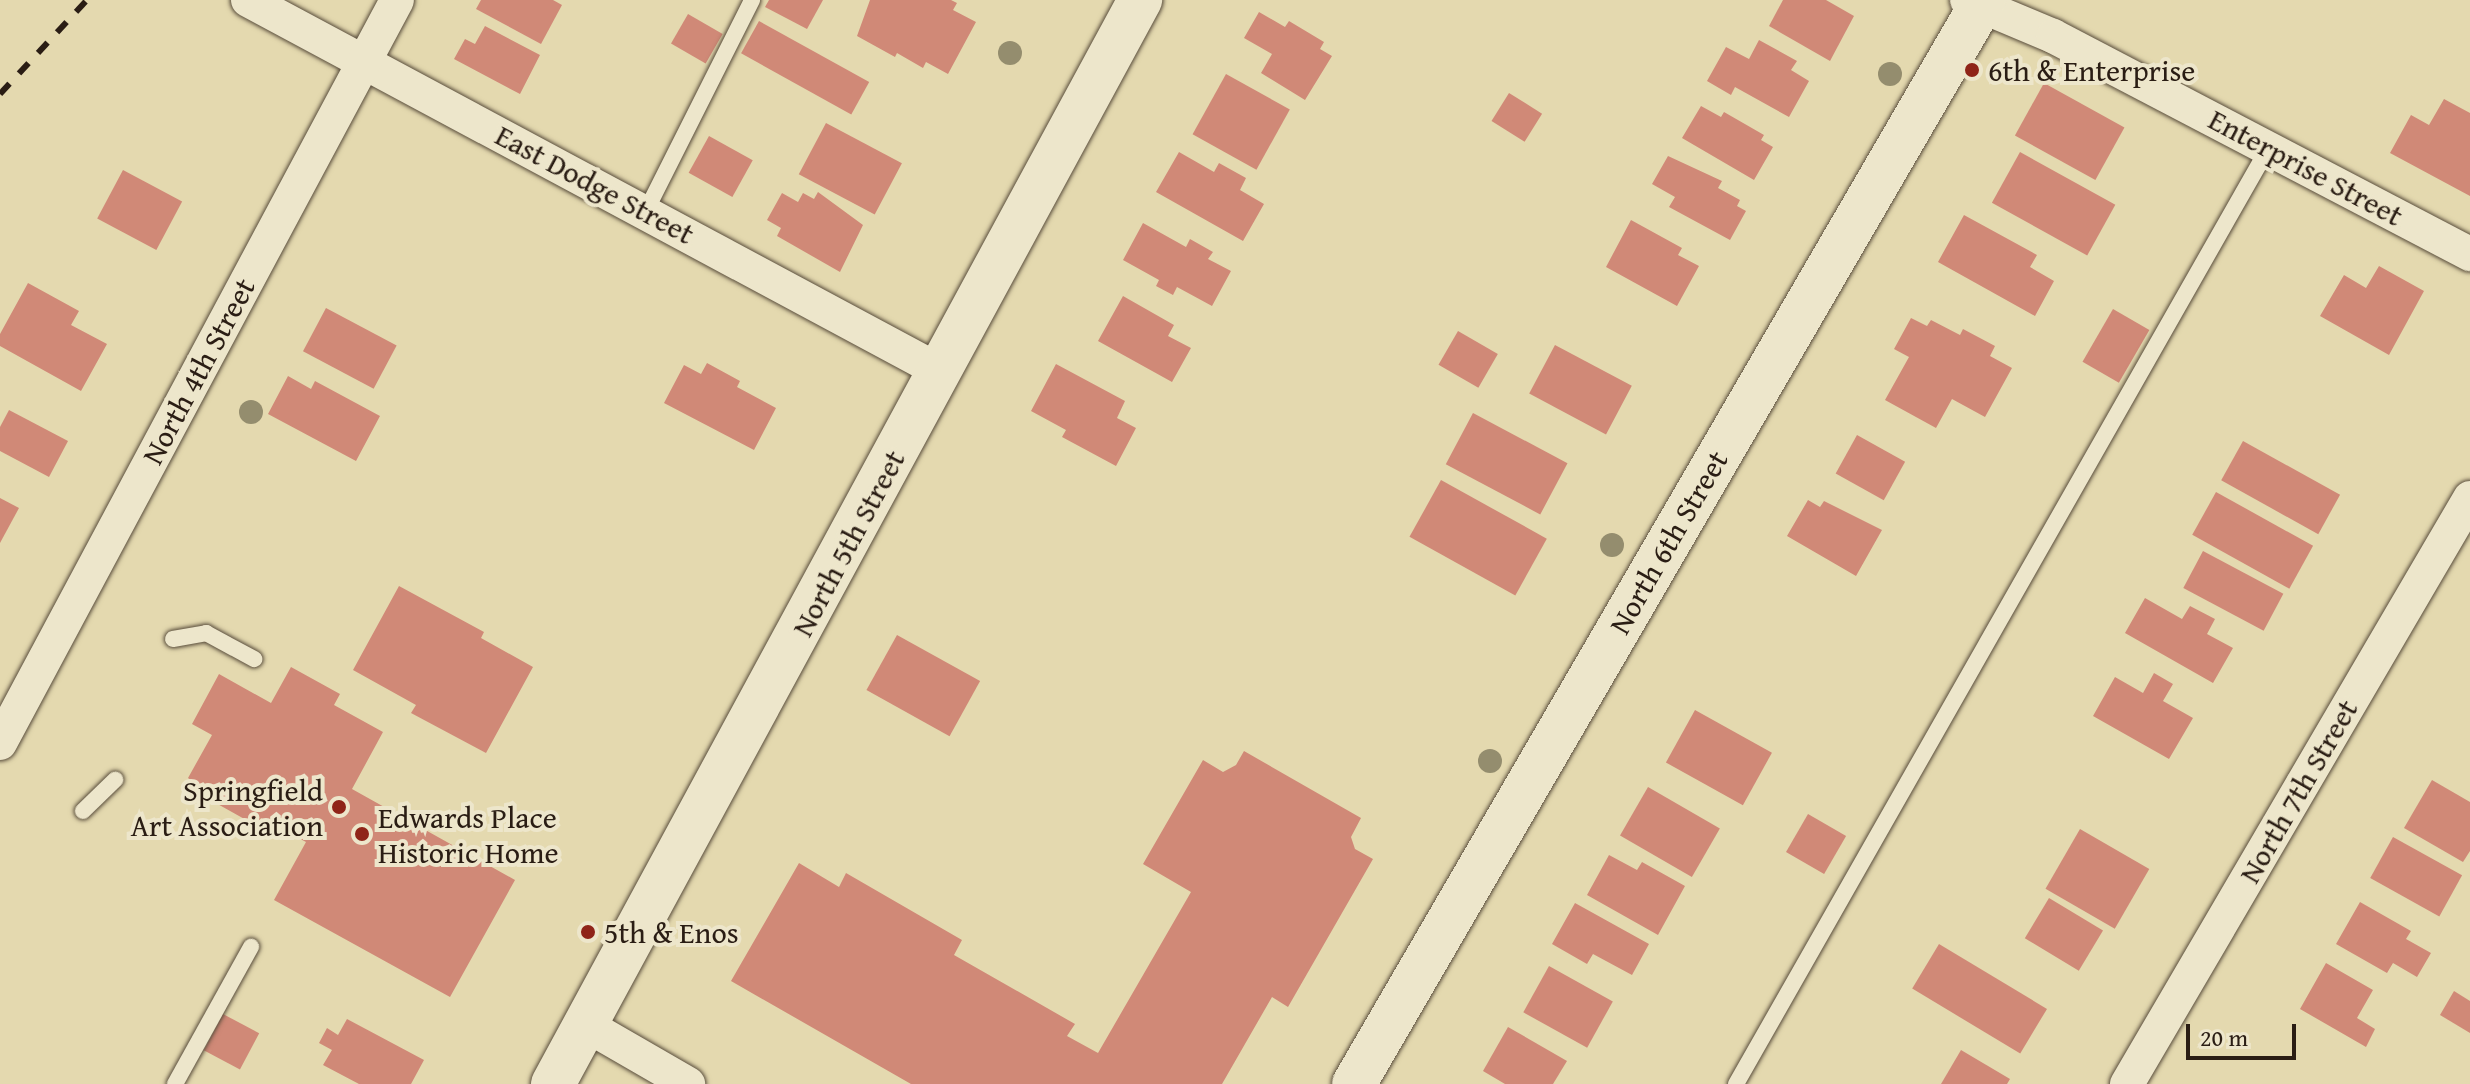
<!DOCTYPE html>
<style>
body{margin:0}
#map{position:relative;width:2470px;height:1084px;overflow:hidden;background:#e4d9af;font-family:"Gentium Book Plus",serif}
div>[style]{position:absolute}
[style*='--x']{left:calc(var(--x)*1px);top:calc(var(--y)*1px);width:calc(var(--w)*1px);rotate:calc(var(--a)*1deg)}
.building>*{inset:0;background:#d08977;transform-origin:0 0}
.roads{filter:drop-shadow(0 0 2px #584c3b) drop-shadow(0 0 2px #584c3b)}
.lane>*{height:16px;margin:-8px;padding:0 8px;transform-origin:8px;border-radius:8px;background:#ede6cb}
.street>*{height:34px;margin:-17px;padding:0 17px;transform-origin:17px;border-radius:17px;background:#ede6cb}
.secondary>*{height:44px;margin:-22px;padding:0 22px;transform-origin:22px;border-radius:22px;background:#ede6cb}
.rail>*{height:6px;margin-top:-3px;transform-origin:0;background:repeating-linear-gradient(90deg,#2a1d14 0 14px,transparent 0 28px)}
.trees>*{width:24px;height:24px;margin:-12px;border-radius:50%;background:#948d6e}
.dots>*{width:22px;height:22px;translate:-50% -50%;box-sizing:border-box;border:4px solid #ede6cb;border-radius:50%}
span{translate:-50% -50%;white-space:nowrap;text-align:center;line-height:1.15;-webkit-text-stroke:8px #ede6cb;paint-order:stroke}
.poi-label{font-size:30px;color:#2a1d14}
.left{translate:0 -50%;text-align:left}
.right{translate:-100% -50%;text-align:right}
.street-label{font-size:30px;color:#2a1d14}
.scale{position:absolute;left:2186px;top:1024px;width:110px;height:36px;box-sizing:border-box;border:4px solid #2a1d14;border-top:0;padding-left:10px;font-size:24px;line-height:28px;white-space:nowrap;color:#2a1d14;-webkit-text-stroke:6px #ede6cb;paint-order:stroke}
</style>
<div id="map">
<div class="building">
<i style="clip-path:polygon(481px 0,553px 0,562px 5px,541px 44px,476px 9px)"></i>
<i style="clip-path:polygon(769px 0,823px 0,807px 29px,765px 7px)"></i>
<i style="clip-path:polygon(870px 0,951px 0,957px 3px,953px 10px,976px 22px,948px 74px,926px 62px,923px 68px,897px 53px,895px 57px,857px 36px)"></i>
<i style="clip-path:polygon(1783px 0,1826px 0,1854px 16px,1830px 61px,1769px 26px)"></i>
<i style="clip-path:polygon(1259px 12px,1285px 27px,1289px 21px,1324px 42px,1320px 49px,1332px 56px,1305px 100px,1261px 73px,1272px 54px,1244px 38px)"></i>
<i style="left:688px;top:14px;width:40px;height:34px;rotate:30deg"></i>
<i style="left:759px;top:21px;width:126px;height:37px;rotate:29deg"></i>
<i style="clip-path:polygon(485px 26px,540px 55px,520px 94px,454px 59px,465px 39px,475px 44px)"></i>
<i style="clip-path:polygon(1759px 40px,1797px 61px,1791px 70px,1809px 81px,1789px 117px,1735px 87px,1731px 95px,1707px 81px,1726px 47px,1749px 59px)"></i>
<i style="left:1226px;top:74px;width:73px;height:69px;rotate:29deg"></i>
<i style="left:2044px;top:83px;width:92px;height:60px;rotate:29deg"></i>
<i style="left:1509px;top:93px;width:39px;height:33px;rotate:32deg"></i>
<i style="clip-path:polygon(2444px 99px,2470px 113px,2470px 196px,2390px 153px,2411px 115px,2429px 125px)"></i>
<i style="clip-path:polygon(1701px 106px,1721px 117px,1724px 112px,1764px 135px,1761px 140px,1773px 147px,1754px 180px,1682px 138px)"></i>
<i style="left:826px;top:123px;width:86px;height:58px;rotate:28deg"></i>
<i style="left:709px;top:136px;width:50px;height:42px;rotate:29deg"></i>
<i style="clip-path:polygon(1179px 152px,1214px 172px,1219px 163px,1246px 178px,1240px 190px,1264px 204px,1243px 241px,1156px 192px)"></i>
<i style="left:2020px;top:152px;width:109px;height:58px;rotate:29deg"></i>
<i style="clip-path:polygon(1668px 156px,1722px 181px,1718px 188px,1740px 200px,1737px 206px,1746px 211px,1730px 240px,1669px 207px,1675px 197px,1652px 184px)"></i>
<i style="left:123px;top:170px;width:67px;height:55px;rotate:28deg"></i>
<i style="clip-path:polygon(818px 192px,863px 225px,840px 272px,777px 236px,781px 228px,767px 220px,782px 193px,798px 202px,803px 193px,814px 199px)"></i>
<i style="clip-path:polygon(1964px 215px,2037px 255px,2030px 267px,2054px 281px,2035px 316px,1938px 262px)"></i>
<i style="clip-path:polygon(1631px 220px,1682px 248px,1678px 255px,1699px 266px,1677px 306px,1606px 267px)"></i>
<i style="clip-path:polygon(1143px 223px,1186px 247px,1190px 239px,1213px 252px,1208px 259px,1231px 271px,1212px 306px,1177px 287px,1173px 295px,1156px 286px,1159px 280px,1123px 260px)"></i>
<i style="clip-path:polygon(2379px 266px,2424px 291px,2389px 355px,2320px 316px,2344px 275px,2366px 288px)"></i>
<i style="clip-path:polygon(28px 283px,79px 311px,71px 325px,107px 344px,81px 391px,0 346px,0 334px)"></i>
<i style="clip-path:polygon(1123px 296px,1174px 325px,1168px 336px,1191px 348px,1172px 382px,1098px 341px)"></i>
<i style="left:326px;top:308px;width:80px;height:49px;rotate:28deg"></i>
<i style="left:2113px;top:309px;width:42px;height:61px;rotate:30deg"></i>
<i style="clip-path:polygon(1911px 318px,1927px 326px,1931px 320px,1960px 335px,1963px 329px,1995px 346px,1990px 356px,2012px 368px,1985px 417px,1952px 399px,1936px 428px,1885px 400px,1909px 357px,1894px 349px)"></i>
<i style="left:1458px;top:331px;width:46px;height:39px;rotate:30deg"></i>
<i style="left:1555px;top:345px;width:87px;height:55px;rotate:28deg"></i>
<i style="clip-path:polygon(707px 363px,740px 381px,737px 387px,776px 408px,754px 450px,664px 403px,684px 365px,701px 374px)"></i>
<i style="clip-path:polygon(1056px 364px,1125px 401px,1117px 418px,1136px 428px,1116px 466px,1062px 437px,1066px 430px,1031px 411px)"></i>
<i style="clip-path:polygon(288px 376px,311px 389px,315px 381px,380px 416px,356px 461px,268px 414px)"></i>
<i style="clip-path:polygon(9px 410px,68px 441px,49px 477px,0 451px,0 427px)"></i>
<i style="left:1473px;top:413px;width:107px;height:58px;rotate:28deg"></i>
<i style="left:1857px;top:435px;width:55px;height:44px;rotate:29deg"></i>
<i style="left:2243px;top:441px;width:111px;height:45px;rotate:29deg"></i>
<i style="left:1441px;top:480px;width:121px;height:65px;rotate:29deg"></i>
<i style="left:2216px;top:492px;width:111px;height:49px;rotate:29deg"></i>
<i style="clip-path:polygon(0 498px,19px 508px,0 543px)"></i>
<i style="clip-path:polygon(1808px 500px,1820px 507px,1824px 501px,1882px 530px,1856px 576px,1787px 536px)"></i>
<i style="left:2203px;top:551px;width:91px;height:42px;rotate:28deg"></i>
<i style="clip-path:polygon(399px 586px,484px 632px,481px 638px,533px 667px,486px 753px,411px 713px,416px 705px,353px 670px)"></i>
<i style="clip-path:polygon(2145px 598px,2182px 619px,2190px 606px,2215px 619px,2207px 634px,2233px 648px,2213px 683px,2125px 633px)"></i>
<i style="left:897px;top:635px;width:95px;height:63px;rotate:29deg"></i>
<i style="clip-path:polygon(291px 667px,340px 694px,334px 705px,383px 732px,352px 789px,515px 880px,450px 997px,274px 900px,306px 842px,261px 818px,257px 826px,189px 788px,192px 781px,188px 778px,212px 735px,192px 724px,219px 674px,271px 703px)"></i>
<i style="clip-path:polygon(2154px 673px,2173px 684px,2163px 701px,2193px 718px,2169px 759px,2093px 716px,2115px 677px,2143px 693px)"></i>
<i style="left:1695px;top:710px;width:88px;height:60px;rotate:29deg"></i>
<i style="clip-path:polygon(1244px 751px,1361px 818px,1351px 837px,1355px 849px,1373px 859px,1288px 1007px,1272px 997px,1222px 1084px,911px 1084px,731px 981px,799px 863px,839px 887px,846px 873px,962px 940px,954px 955px,1075px 1024px,1067px 1036px,1098px 1053px,1191px 892px,1143px 864px,1203px 760px,1223px 772px,1236px 765px)"></i>
<i style="clip-path:polygon(2432px 780px,2470px 802px,2470px 851px,2463px 862px,2404px 828px)"></i>
<i style="left:1648px;top:787px;width:83px;height:56px;rotate:30deg"></i>
<i style="left:1808px;top:814px;width:44px;height:44px;rotate:30deg"></i>
<i style="left:2080px;top:829px;width:80px;height:69px;rotate:30deg"></i>
<i style="left:2393px;top:837px;width:79px;height:47px;rotate:29deg"></i>
<i style="clip-path:polygon(1609px 855px,1637px 870px,1642px 862px,1685px 886px,1658px 935px,1587px 895px)"></i>
<i style="left:2049px;top:898px;width:63px;height:47px;rotate:31deg"></i>
<i style="clip-path:polygon(2360px 902px,2411px 931px,2406px 939px,2431px 953px,2417px 977px,2393px 963px,2387px 973px,2336px 944px)"></i>
<i style="clip-path:polygon(1575px 903px,1649px 944px,1632px 975px,1593px 954px,1587px 964px,1552px 944px)"></i>
<i style="left:1939px;top:944px;width:126px;height:52px;rotate:31deg"></i>
<i style="clip-path:polygon(2326px 963px,2373px 990px,2357px 1018px,2375px 1029px,2366px 1047px,2300px 1009px)"></i>
<i style="left:1549px;top:966px;width:73px;height:53px;rotate:29deg"></i>
<i style="clip-path:polygon(2454px 991px,2470px 1001px,2470px 1033px,2440px 1015px)"></i>
<i style="left:223px;top:1014px;width:41px;height:41px;rotate:28deg"></i>
<i style="clip-path:polygon(347px 1019px,424px 1060px,411px 1084px,359px 1084px,323px 1065px,332px 1050px,319px 1043px,327px 1028px,338px 1035px)"></i>
<i style="clip-path:polygon(1508px 1027px,1567px 1061px,1553px 1084px,1505px 1084px,1483px 1071px)"></i>
<i style="clip-path:polygon(1961px 1050px,2010px 1079px,2007px 1084px,1941px 1084px)"></i>
</div>
<div class="roads">
<div class="lane">
<i style="--x:646;--y:211;--w:236;--a:-63.3"></i>
<i style="--x:173;--y:639;--w:34;--a:-10"></i>
<i style="--x:206;--y:633;--w:55;--a:28.4"></i>
<i style="--x:83;--y:811;--w:45;--a:-44.1"></i>
<i style="--x:175;--y:1084;--w:157;--a:-61"></i>
<i style="--x:1736;--y:1084;--w:1078;--a:-60.37"></i>
</div>
<div class="street">
<i style="--x:248;--y:0;--w:785;--a:28.2"></i>
<i style="--x:1967;--y:0;--w:93;--a:22.7"></i>
<i style="--x:2053;--y:36;--w:471;--a:27.6"></i>
<i style="--x:0;--y:743;--w:842;--a:-61.88"></i>
<i style="--x:586;--y:1025;--w:118;--a:30"></i>
<i style="--x:2127;--y:1084;--w:679;--a:-59.66"></i>
</div>
<div class="secondary">
<i style="--x:553;--y:1084;--w:1233;--a:-61.56"></i>
<i style="--x:1354;--y:1084;--w:1254;--a:-59.84"></i>
</div>
</div>
<div class="rail">
<i style="--x:0;--y:94;--w:128;--a:-47.2"></i>
</div>
<div class="trees">
<i style="left:1010px;top:53px"></i>
<i style="left:1890px;top:74px"></i>
<i style="left:251px;top:412px"></i>
<i style="left:1612px;top:545px"></i>
<i style="left:1490px;top:761px"></i>
</div>
<div class="dots">
<i style="left:1972px;top:70px;background:#8f2418"></i>
<i style="left:339px;top:807px;background:#8f2418"></i>
<i style="left:362px;top:834px;background:#8f2418"></i>
<i style="left:588px;top:932px;background:#8f2418"></i>
</div>
<div class="poi-label">
<span class="left" style="left:1988px;top:70px">6th &amp; Enterprise</span>
<span class="right" style="left:323px;top:807px">Springfield<br>Art Association</span>
<span class="left" style="left:378px;top:834px">Edwards Place<br>Historic Home</span>
<span class="left" style="left:604px;top:932px">5th &amp; Enos</span>
</div>
<div class="street-label">
<span style="left:2306px;top:167px;rotate:28deg">Enterprise Street</span>
<span style="left:595px;top:184px;rotate:28deg">East Dodge Street</span>
<span style="left:198px;top:371px;rotate:-62deg">North 4th Street</span>
<span style="left:1668px;top:542px;rotate:-60deg">North 6th Street</span>
<span style="left:848px;top:543px;rotate:-62deg">North 5th Street</span>
<span style="left:2298px;top:791px;rotate:-60deg">North 7th Street</span>
</div>
<div class="scale">20 m</div>
</div>
